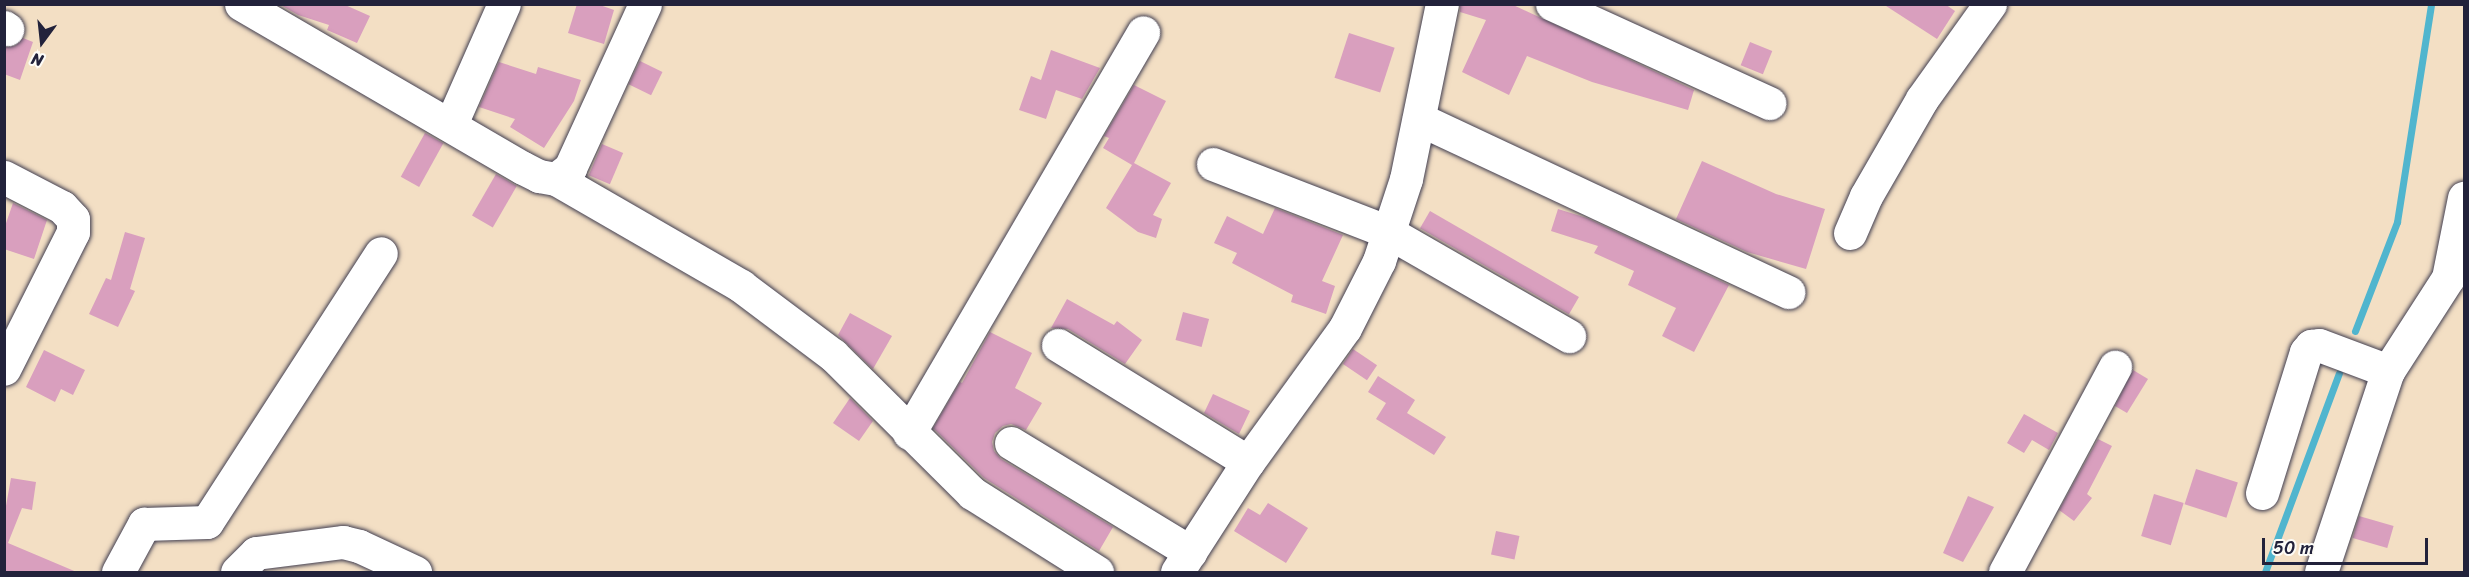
<!DOCTYPE html>
<style>
body{margin:0}
#map{position:relative;width:2469px;height:577px;overflow:hidden;background:#f3dfc4;font-family:Sriracha,sans-serif}
div>[style]{position:absolute}
[style*='--x']{left:calc(var(--x)*1px);top:calc(var(--y)*1px);width:calc(var(--w)*1px);rotate:calc(var(--a)*1deg)}
.stream>*{height:7px;margin:-3.5px;padding:0 3.5px;transform-origin:3.5px;border-radius:3.5px;background:#50b5ce}
.building>*{inset:0;background:#d99fbe;transform-origin:0 0}
.roads{filter:drop-shadow(0 0 2px #413e50) drop-shadow(0 0 2px #413e50)}
.minor>*{height:33px;margin:-16.5px;padding:0 16.5px;transform-origin:16.5px;border-radius:16.5px;background:#fff}
span{translate:-50% -50%;white-space:nowrap;text-align:center;line-height:1.15;-webkit-text-stroke:6px #fdfcf7;paint-order:stroke}
.frame{position:absolute;inset:0;border:6px solid #22223b;pointer-events:none}
.north{position:absolute;left:12px;top:12px;width:60px;height:60px;-webkit-text-stroke:4px #fdfcf7;paint-order:stroke;rotate:195deg;font-size:16px;font-weight:700;line-height:24px;text-align:center;color:#22223b}
.north::after{content:'';display:block;margin:auto;width:21px;height:27px;background:#22223b;clip-path:polygon(50% 0,100% 100%,50% 72%,0 100%)}
.scale{position:absolute;left:2262px;top:538px;width:166px;height:27px;box-sizing:border-box;border:3px solid #22223b;border-top:0;padding-left:8px;font-size:18px;line-height:21px;white-space:nowrap;color:#22223b;-webkit-text-stroke:4px #fdfcf7;paint-order:stroke}
</style>
<div id="map">
<div class="stream">
<i style="--x:2355;--y:331;--w:117;--a:-68.9"></i>
<i style="--x:2397;--y:222;--w:221;--a:-81.1"></i>
<i style="--x:2265;--y:572;--w:212;--a:-69.6"></i>
</div>
<div class="building">
<i style="clip-path:polygon(279px 4px,343px 4px,370px 16px,357px 43px,327px 30px,329px 25px,298px 15px)"></i>
<i style="clip-path:polygon(577px 4px,597px 4px,614px 10px,604px 44px,568px 33px)"></i>
<i style="clip-path:polygon(1460px 4px,1511px 4px,1539px 17px,1694px 90px,1688px 110px,1592px 82px,1527px 56px,1509px 95px,1462px 72px,1486px 20px,1460px 12px)"></i>
<i style="clip-path:polygon(1883px 4px,1945px 4px,1955px 11px,1937px 39px)"></i>
<i style="left:1349px;top:33px;width:48px;height:47px;rotate:18deg"></i>
<i style="clip-path:polygon(23px 38px,33px 42px,20px 80px,4px 74px,4px 47px,15px 46px)"></i>
<i style="left:1750px;top:42px;width:24px;height:25px;rotate:22deg"></i>
<i style="clip-path:polygon(1051px 50px,1100px 68px,1082px 99px,1056px 90px,1046px 119px,1019px 110px,1031px 76px,1041px 80px)"></i>
<i style="left:640px;top:61px;width:25px;height:26px;rotate:26deg"></i>
<i style="clip-path:polygon(499px 62px,536px 74px,538px 67px,581px 80px,574px 101px,544px 148px,510px 127px,515px 119px,479px 107px)"></i>
<i style="clip-path:polygon(1134px 85px,1166px 101px,1134px 163px,1171px 183px,1153px 215px,1162px 219px,1156px 238px,1138px 232px,1106px 208px,1132px 165px,1103px 148px,1109px 138px,1104px 136px)"></i>
<i style="left:425px;top:133px;width:21px;height:50px;rotate:29deg"></i>
<i style="left:602px;top:144px;width:23px;height:34px;rotate:23deg"></i>
<i style="clip-path:polygon(1702px 161px,1776px 194px,1825px 209px,1806px 269px,1747px 252px,1676px 219px)"></i>
<i style="left:496px;top:174px;width:24px;height:48px;rotate:30deg"></i>
<i style="clip-path:polygon(13px 203px,47px 220px,34px 259px,4px 249px,4px 229px)"></i>
<i style="clip-path:polygon(1275px 208px,1343px 235px,1322px 281px,1335px 286px,1326px 314px,1291px 302px,1293px 295px,1232px 263px,1237px 253px,1214px 243px,1227px 216px,1263px 234px)"></i>
<i style="clip-path:polygon(1558px 209px,1587px 218px,1729px 285px,1694px 352px,1662px 336px,1676px 308px,1628px 285px,1634px 271px,1594px 253px,1598px 246px,1551px 231px)"></i>
<i style="left:1430px;top:211px;width:172px;height:20px;rotate:30deg"></i>
<i style="clip-path:polygon(125px 232px,145px 238px,130px 289px,135px 291px,118px 327px,89px 314px,106px 278px,111px 280px)"></i>
<i style="clip-path:polygon(1067px 299px,1114px 325px,1117px 321px,1142px 340px,1125px 364px,1068px 329px,1051px 328px)"></i>
<i style="left:1183px;top:312px;width:27px;height:29px;rotate:15deg"></i>
<i style="clip-path:polygon(850px 313px,892px 336px,873px 369px,838px 335px)"></i>
<i style="clip-path:polygon(990px 332px,1032px 353px,1015px 388px,1042px 403px,1026px 430px,1011px 424px,1003px 426px,995px 433px,992px 442px,994px 451px,1001px 459px,1113px 527px,1099px 551px,984px 478px,933px 428px,960px 382px,962px 383px)"></i>
<i style="left:1353px;top:349px;width:29px;height:18px;rotate:34deg"></i>
<i style="clip-path:polygon(44px 350px,85px 370px,73px 395px,61px 389px,55px 402px,26px 387px)"></i>
<i style="clip-path:polygon(2133px 370px,2148px 379px,2127px 413px,2115px 406px)"></i>
<i style="clip-path:polygon(1378px 376px,1415px 400px,1407px 413px,1446px 437px,1434px 455px,1376px 419px,1386px 403px,1368px 392px)"></i>
<i style="clip-path:polygon(1213px 394px,1250px 411px,1239px 434px,1204px 413px)"></i>
<i style="clip-path:polygon(850px 398px,873px 421px,859px 441px,833px 423px)"></i>
<i style="clip-path:polygon(2024px 414px,2058px 433px,2049px 450px,2032px 440px,2024px 453px,2007px 443px)"></i>
<i style="clip-path:polygon(2098px 439px,2112px 446px,2087px 494px,2092px 498px,2074px 521px,2059px 510px)"></i>
<i style="left:2196px;top:469px;width:44px;height:37px;rotate:18deg"></i>
<i style="clip-path:polygon(11px 478px,36px 482px,32px 510px,22px 508px,8px 543px,79px 573px,4px 573px,4px 517px)"></i>
<i style="left:2154px;top:494px;width:31px;height:44px;rotate:17deg"></i>
<i style="clip-path:polygon(1968px 496px,1994px 507px,1963px 562px,1943px 553px)"></i>
<i style="clip-path:polygon(1268px 503px,1308px 528px,1286px 563px,1234px 531px,1248px 508px,1260px 515px)"></i>
<i style="left:2359px;top:516px;width:36px;height:23px;rotate:16deg"></i>
<i style="left:1496px;top:531px;width:24px;height:24px;rotate:12deg"></i>
</div>
<div class="roads">
<div class="minor">
<i style="--x:241;--y:4;--w:326;--a:30.2"></i>
<i style="--x:523;--y:168;--w:18;--a:27"></i>
<i style="--x:539;--y:176;--w:17;--a:10"></i>
<i style="--x:556;--y:179;--w:18;--a:-38"></i>
<i style="--x:570;--y:168;--w:180;--a:-65.4"></i>
<i style="--x:1552;--y:4;--w:239;--a:24.5"></i>
<i style="--x:4;--y:27;--w:4;--a:34"></i>
<i style="--x:1419;--y:119;--w:408;--a:25.1"></i>
<i style="--x:451;--y:124;--w:131;--a:-66.2"></i>
<i style="--x:1213;--y:164;--w:188;--a:21.2"></i>
<i style="--x:1388;--y:232;--w:209;--a:29.9"></i>
<i style="--x:4;--y:177;--w:65;--a:27.3"></i>
<i style="--x:62;--y:207;--w:16;--a:47"></i>
<i style="--x:73;--y:219;--w:13;--a:90"></i>
<i style="--x:73;--y:232;--w:153;--a:116.7"></i>
<i style="--x:556;--y:179;--w:214;--a:30"></i>
<i style="--x:741;--y:286;--w:115;--a:36.9"></i>
<i style="--x:833;--y:355;--w:196;--a:44.8"></i>
<i style="--x:972;--y:493;--w:148;--a:32.3"></i>
<i style="--x:1850;--y:233;--w:40;--a:-66.6"></i>
<i style="--x:1866;--y:196;--w:112;--a:-60"></i>
<i style="--x:1922;--y:99;--w:117;--a:-54.4"></i>
<i style="--x:1058;--y:345;--w:223;--a:31.6"></i>
<i style="--x:909;--y:433;--w:464;--a:-59.7"></i>
<i style="--x:1011;--y:443;--w:210;--a:31.3"></i>
<i style="--x:2262;--y:493;--w:148;--a:-72.7"></i>
<i style="--x:2306;--y:352;--w:8;--a:-50"></i>
<i style="--x:2311;--y:346;--w:8;--a:-7"></i>
<i style="--x:2319;--y:345;--w:74;--a:20.6"></i>
<i style="--x:118;--y:572;--w:55;--a:-61.6"></i>
<i style="--x:144;--y:524;--w:63;--a:-1.8"></i>
<i style="--x:207;--y:522;--w:320;--a:-57.1"></i>
<i style="--x:237;--y:572;--w:27;--a:-45"></i>
<i style="--x:256;--y:553;--w:88;--a:-7.2"></i>
<i style="--x:343;--y:542;--w:16;--a:14"></i>
<i style="--x:359;--y:546;--w:62;--a:24.9"></i>
<i style="--x:1177;--y:572;--w:131;--a:-57.2"></i>
<i style="--x:1248;--y:462;--w:165;--a:-54.1"></i>
<i style="--x:1345;--y:328;--w:75;--a:-63.1"></i>
<i style="--x:1379;--y:261;--w:86;--a:-71.8"></i>
<i style="--x:1406;--y:179;--w:179;--a:-78.4"></i>
<i style="--x:2005;--y:572;--w:233;--a:-61.8"></i>
<i style="--x:2321;--y:572;--w:212;--a:-71.6"></i>
<i style="--x:2388;--y:371;--w:111;--a:-57.2"></i>
<i style="--x:2448;--y:278;--w:82;--a:-78.7"></i>
</div>
</div>
<div class="frame"></div>
<div class="north">N</div>
<div class="scale">50 m</div>
</div>
